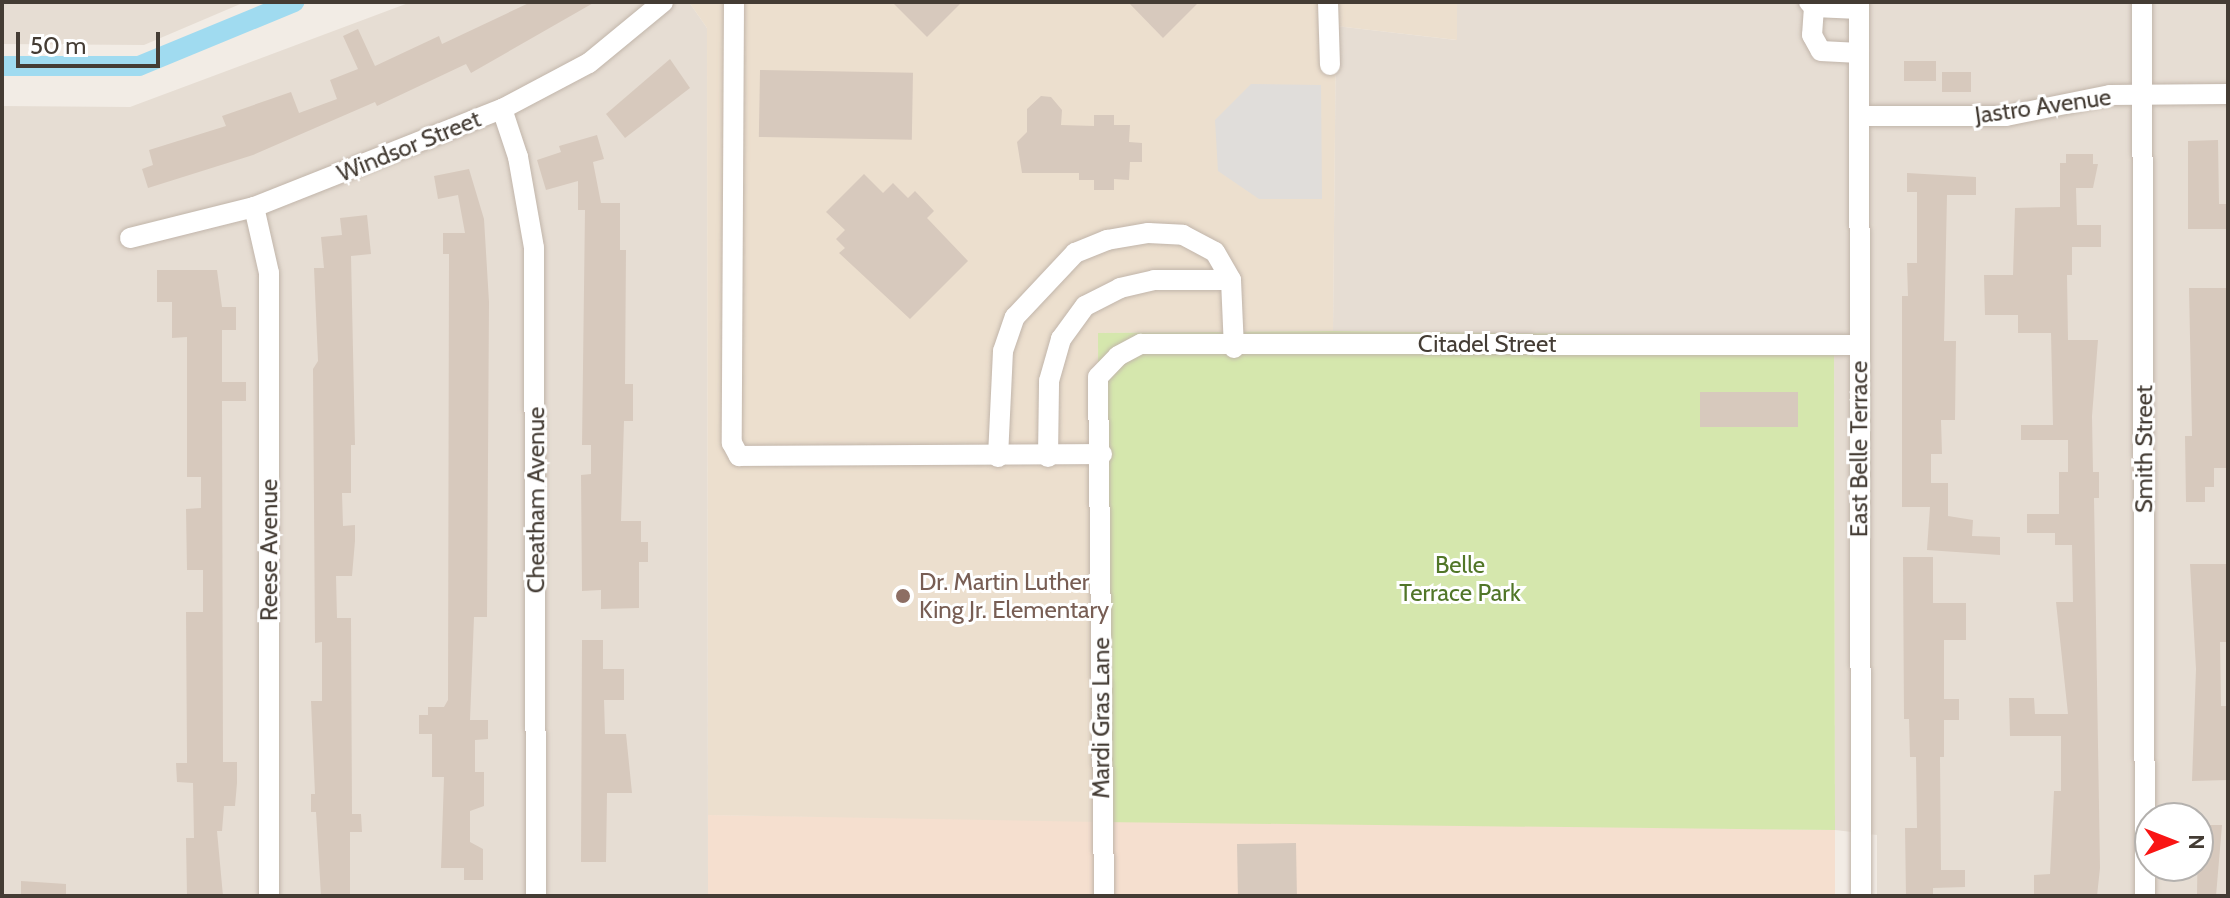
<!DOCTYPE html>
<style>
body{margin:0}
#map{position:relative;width:2230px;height:898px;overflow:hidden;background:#f2ece5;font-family:Cabin,sans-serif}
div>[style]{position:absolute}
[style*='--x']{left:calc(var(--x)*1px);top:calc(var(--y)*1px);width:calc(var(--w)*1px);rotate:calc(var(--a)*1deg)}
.residential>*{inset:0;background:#e6ddd3}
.commercial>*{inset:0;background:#f5dfcf}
.education>*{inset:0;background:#ecdfce}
.green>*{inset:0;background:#d5e7ad}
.parking>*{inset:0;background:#e0ddda}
.canal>*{height:20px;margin:-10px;padding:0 10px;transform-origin:10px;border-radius:10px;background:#a0dbf0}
.building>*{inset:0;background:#d7c9bd;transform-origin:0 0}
.roads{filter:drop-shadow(0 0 2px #c1b5aa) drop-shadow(0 0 2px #c1b5aa)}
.minor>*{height:20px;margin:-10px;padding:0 10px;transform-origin:10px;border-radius:10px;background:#fff}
.dots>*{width:22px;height:22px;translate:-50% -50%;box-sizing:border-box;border:4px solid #fff;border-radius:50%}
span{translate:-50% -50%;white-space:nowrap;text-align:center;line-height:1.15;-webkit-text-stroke:6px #fff;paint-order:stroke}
.street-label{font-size:24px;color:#443c34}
.park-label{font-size:24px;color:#517628}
.education-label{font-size:24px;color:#785e54}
.left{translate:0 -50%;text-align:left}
.frame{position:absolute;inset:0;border:4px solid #443c34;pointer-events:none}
.north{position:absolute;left:2134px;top:802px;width:80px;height:80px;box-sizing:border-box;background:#fff;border:2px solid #b4b1ae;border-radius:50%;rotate:90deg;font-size:22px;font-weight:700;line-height:32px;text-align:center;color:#443c34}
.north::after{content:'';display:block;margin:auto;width:28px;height:36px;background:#f91514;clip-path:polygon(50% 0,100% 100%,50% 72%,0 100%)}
.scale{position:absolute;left:16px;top:32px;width:144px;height:36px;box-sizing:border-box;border:4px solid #443c34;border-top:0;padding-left:10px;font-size:24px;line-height:28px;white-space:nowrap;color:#443c34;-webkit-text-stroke:6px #fff;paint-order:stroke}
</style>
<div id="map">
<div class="residential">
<i style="clip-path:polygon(2px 2px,245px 2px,144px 45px,2px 44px)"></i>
<i style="clip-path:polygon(411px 2px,689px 2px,707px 28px,708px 896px,2px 896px,2px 106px,130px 107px)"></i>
<i style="clip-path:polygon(evenodd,1457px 2px,2228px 2px,2228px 896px,1877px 896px,1877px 835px,1835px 830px,1834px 337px,1333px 331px,1336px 26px,1456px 40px,1457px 2px,2150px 818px,2198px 818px,2198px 866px,2150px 866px,2150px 818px)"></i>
</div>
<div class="commercial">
<i style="clip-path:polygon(708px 815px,1835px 830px,1835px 896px,708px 896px)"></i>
</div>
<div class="education">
<i style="clip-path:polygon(689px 2px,1457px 2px,1457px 40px,1336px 26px,1333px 331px,1098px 333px,1099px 822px,708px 815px,707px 28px)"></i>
</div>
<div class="green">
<i style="clip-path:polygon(1333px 331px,1834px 337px,1835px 830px,1099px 822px,1098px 333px)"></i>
</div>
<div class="parking">
<i style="clip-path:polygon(1251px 84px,1321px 85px,1322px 199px,1259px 199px,1218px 171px,1215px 120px)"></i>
</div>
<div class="canal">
<i style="--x:2;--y:66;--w:137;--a:0"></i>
<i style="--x:139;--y:66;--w:168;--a:-22.4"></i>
</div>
<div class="building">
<i style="clip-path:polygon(531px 2px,595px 2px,471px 73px,466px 64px,377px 106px,375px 102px,253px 155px,148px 188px,142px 169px,153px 165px,149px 150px,226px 126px,222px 116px,291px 92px,299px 113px,337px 99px,330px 80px,358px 69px,343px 36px,358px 29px,375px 66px,439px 36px,442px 44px)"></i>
<i style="clip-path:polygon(892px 2px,962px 2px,927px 37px)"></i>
<i style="clip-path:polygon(1128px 2px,1199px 2px,1163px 38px)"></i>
<i style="clip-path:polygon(670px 59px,690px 88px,625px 138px,606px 114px)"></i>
<i style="left:1936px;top:61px;width:20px;height:32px;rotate:90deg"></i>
<i style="left:760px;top:70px;width:153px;height:67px;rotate:1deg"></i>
<i style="left:1942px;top:72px;width:29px;height:20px"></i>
<i style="clip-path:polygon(1041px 96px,1051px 97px,1062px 110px,1061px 125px,1094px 126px,1094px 115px,1114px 115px,1114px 125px,1130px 125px,1129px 142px,1142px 143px,1142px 162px,1130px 162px,1129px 180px,1114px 179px,1114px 190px,1094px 190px,1094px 180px,1079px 180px,1079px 173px,1022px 173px,1017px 142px,1027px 132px,1027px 109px)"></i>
<i style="clip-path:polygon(597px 135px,604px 159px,593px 162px,601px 203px,620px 203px,620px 250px,626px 250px,625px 384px,633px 384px,633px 421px,624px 421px,621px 521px,641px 521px,641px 542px,648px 542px,648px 562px,639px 562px,639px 608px,601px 609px,601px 590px,582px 591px,581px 475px,591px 474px,591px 445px,582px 445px,585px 210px,578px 210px,578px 181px,546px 190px,537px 160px,561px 152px,559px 146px)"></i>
<i style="clip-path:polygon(2218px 140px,2219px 204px,2228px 204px,2228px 229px,2188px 229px,2188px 141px)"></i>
<i style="clip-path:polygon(2066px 154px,2093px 154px,2093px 164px,2098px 164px,2093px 188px,2076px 188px,2077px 225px,2101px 225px,2101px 247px,2072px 247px,2072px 275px,2067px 275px,2068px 340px,2098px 340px,2092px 416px,2093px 472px,2099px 472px,2099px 498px,2094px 498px,2100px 868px,2097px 896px,2034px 896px,2034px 875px,2050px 874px,2054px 791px,2061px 791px,2061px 736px,2010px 736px,2009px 698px,2034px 698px,2035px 714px,2068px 714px,2056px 602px,2073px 602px,2072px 545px,2055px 545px,2055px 533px,2027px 533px,2027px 514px,2059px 514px,2059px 472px,2068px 472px,2068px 440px,2021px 440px,2021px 425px,2053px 425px,2051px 333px,2018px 333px,2018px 315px,1985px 315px,1984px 275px,2013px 275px,2015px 208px,2060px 207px,2060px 163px,2066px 163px)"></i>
<i style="clip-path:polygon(469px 169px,484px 219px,489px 302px,487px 617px,474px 617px,470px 720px,488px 720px,488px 739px,475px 740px,475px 772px,484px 772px,484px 806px,470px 811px,470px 842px,483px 849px,483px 880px,464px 880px,464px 868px,441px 868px,444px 777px,432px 777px,432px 734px,419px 734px,419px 715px,428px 715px,428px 707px,444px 707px,448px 700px,449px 254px,443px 254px,443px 233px,465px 233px,458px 195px,438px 199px,434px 176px)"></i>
<i style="clip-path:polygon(1907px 173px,1976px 177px,1976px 195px,1947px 195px,1944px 341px,1956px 341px,1955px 420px,1941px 420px,1942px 454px,1931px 454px,1931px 483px,1948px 483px,1948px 516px,1973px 520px,1972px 536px,2000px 537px,2000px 555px,1927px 550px,1930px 507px,1902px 507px,1902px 296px,1908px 296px,1907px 263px,1917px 263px,1917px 192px,1907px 192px)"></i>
<i style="clip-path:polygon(864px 174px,883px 193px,893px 183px,908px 198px,915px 191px,934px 211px,927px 218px,968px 261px,910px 319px,839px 253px,845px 248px,836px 239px,845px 230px,826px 212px)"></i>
<i style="clip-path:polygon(367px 215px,371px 254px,351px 256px,355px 445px,351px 445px,351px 493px,342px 493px,343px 526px,355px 525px,355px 541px,352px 576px,336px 576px,337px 618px,351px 618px,352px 814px,361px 814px,362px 832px,350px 832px,350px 896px,321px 896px,316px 812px,311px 812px,311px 794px,315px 794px,311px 701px,322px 701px,322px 642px,315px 643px,313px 369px,318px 361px,314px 268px,324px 268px,321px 237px,342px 235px,340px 218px)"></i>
<i style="clip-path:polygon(157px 270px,217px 270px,222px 307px,236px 307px,236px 330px,222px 330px,222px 382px,246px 382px,246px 401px,222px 401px,223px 762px,237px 762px,237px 783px,235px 806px,224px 806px,222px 831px,217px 831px,223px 896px,187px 896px,186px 838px,194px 838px,193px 783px,177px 782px,176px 763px,187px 763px,187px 757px,186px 612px,203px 612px,203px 570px,187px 570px,186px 509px,201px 508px,201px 477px,187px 477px,187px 337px,172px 338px,172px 302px,157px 302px)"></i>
<i style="clip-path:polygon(2189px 288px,2228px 288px,2228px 468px,2214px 468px,2214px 487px,2205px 487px,2205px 502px,2186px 502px,2185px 436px,2192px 436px)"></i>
<i style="left:1798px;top:392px;width:35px;height:98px;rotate:90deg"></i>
<i style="clip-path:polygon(1903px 557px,1933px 557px,1933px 603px,1966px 603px,1966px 640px,1944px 640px,1944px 699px,1959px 699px,1959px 720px,1944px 720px,1944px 757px,1940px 757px,1941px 870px,1965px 870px,1965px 887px,1933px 888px,1933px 896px,1906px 896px,1905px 828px,1917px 828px,1916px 757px,1910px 757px,1909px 719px,1904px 719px)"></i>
<i style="clip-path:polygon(2190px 564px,2228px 564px,2228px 642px,2220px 642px,2221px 706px,2228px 706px,2228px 780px,2192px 781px,2196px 669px)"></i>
<i style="clip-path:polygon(582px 640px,603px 640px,603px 669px,624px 669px,624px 700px,604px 700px,605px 734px,626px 734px,632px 793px,607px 793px,606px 862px,581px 862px)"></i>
<i style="clip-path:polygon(2198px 825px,2222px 825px,2216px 896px,2197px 896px)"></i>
<i style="left:1296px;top:843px;width:53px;height:59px;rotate:89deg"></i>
<i style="clip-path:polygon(21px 881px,66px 884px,66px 896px,21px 896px)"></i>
</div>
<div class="roads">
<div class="minor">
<i style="--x:734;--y:2;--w:441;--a:90.3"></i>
<i style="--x:732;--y:443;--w:15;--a:62"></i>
<i style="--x:739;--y:456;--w:363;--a:-0.3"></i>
<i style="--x:1328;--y:2;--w:63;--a:88.2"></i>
<i style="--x:1809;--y:2;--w:7;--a:45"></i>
<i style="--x:1814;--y:7;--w:45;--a:2.5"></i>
<i style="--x:1859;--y:2;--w:894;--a:89.87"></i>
<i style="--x:2142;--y:2;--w:894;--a:89.81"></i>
<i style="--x:1814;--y:7;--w:28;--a:94"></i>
<i style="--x:1812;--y:35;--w:18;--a:61"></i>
<i style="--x:1821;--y:51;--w:38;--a:3"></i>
<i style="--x:502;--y:109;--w:51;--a:71.6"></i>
<i style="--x:518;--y:157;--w:92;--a:80"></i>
<i style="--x:534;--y:248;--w:648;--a:89.82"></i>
<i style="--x:1859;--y:116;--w:147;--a:0"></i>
<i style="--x:2006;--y:116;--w:106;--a:-11.4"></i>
<i style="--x:2110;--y:95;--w:118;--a:-0.5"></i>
<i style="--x:254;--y:207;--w:68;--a:77.2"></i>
<i style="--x:269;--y:273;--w:623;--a:90"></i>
<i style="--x:130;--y:238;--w:128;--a:-14"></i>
<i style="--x:254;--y:207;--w:267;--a:-21.6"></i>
<i style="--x:502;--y:109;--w:98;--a:-27.9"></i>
<i style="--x:589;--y:63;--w:96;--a:-39.5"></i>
<i style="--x:998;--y:457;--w:106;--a:-87.3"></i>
<i style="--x:1003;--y:351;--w:36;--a:-71"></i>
<i style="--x:1015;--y:317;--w:88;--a:-46.8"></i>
<i style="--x:1075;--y:253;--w:35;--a:-22"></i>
<i style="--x:1107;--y:240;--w:42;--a:-9.7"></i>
<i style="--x:1148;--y:233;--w:35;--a:3"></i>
<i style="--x:1183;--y:235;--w:36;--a:28"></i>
<i style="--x:1215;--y:252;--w:32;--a:60"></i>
<i style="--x:1231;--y:280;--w:68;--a:87.5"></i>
<i style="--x:1048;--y:457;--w:76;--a:-89.2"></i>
<i style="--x:1049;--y:381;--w:44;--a:-74.1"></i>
<i style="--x:1061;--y:339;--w:41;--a:-54"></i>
<i style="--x:1085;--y:306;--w:39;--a:-27"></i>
<i style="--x:1120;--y:288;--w:35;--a:-13"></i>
<i style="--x:1154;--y:280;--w:77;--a:0"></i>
<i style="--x:1104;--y:896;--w:519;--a:-90.66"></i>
<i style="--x:1098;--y:377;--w:29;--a:-46"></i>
<i style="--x:1118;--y:356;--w:26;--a:-28"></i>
<i style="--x:1141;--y:344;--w:27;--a:0"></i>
<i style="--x:1168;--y:344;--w:691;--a:0.08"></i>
</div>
</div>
<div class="dots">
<i style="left:903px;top:596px;background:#8d6e63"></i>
</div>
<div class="street-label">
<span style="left:2043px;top:106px;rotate:-8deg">Jastro Avenue</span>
<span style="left:409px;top:146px;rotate:-22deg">Windsor Street</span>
<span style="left:1487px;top:344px">Citadel Street</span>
<span style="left:1859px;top:449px;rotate:-90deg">East Belle Terrace</span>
<span style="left:2144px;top:449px;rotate:-90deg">Smith Street</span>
<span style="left:536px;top:500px;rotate:-90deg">Cheatham Avenue</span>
<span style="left:269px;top:550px;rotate:-90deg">Reese Avenue</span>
<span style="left:1101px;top:718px;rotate:-90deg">Mardi Gras Lane</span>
</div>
<div class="park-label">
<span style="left:1460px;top:579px">Belle<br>Terrace Park</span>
</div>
<div class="education-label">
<span class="left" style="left:919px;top:596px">Dr. Martin Luther<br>King Jr. Elementary</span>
</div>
<div class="frame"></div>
<div class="north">N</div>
<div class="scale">50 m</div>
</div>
